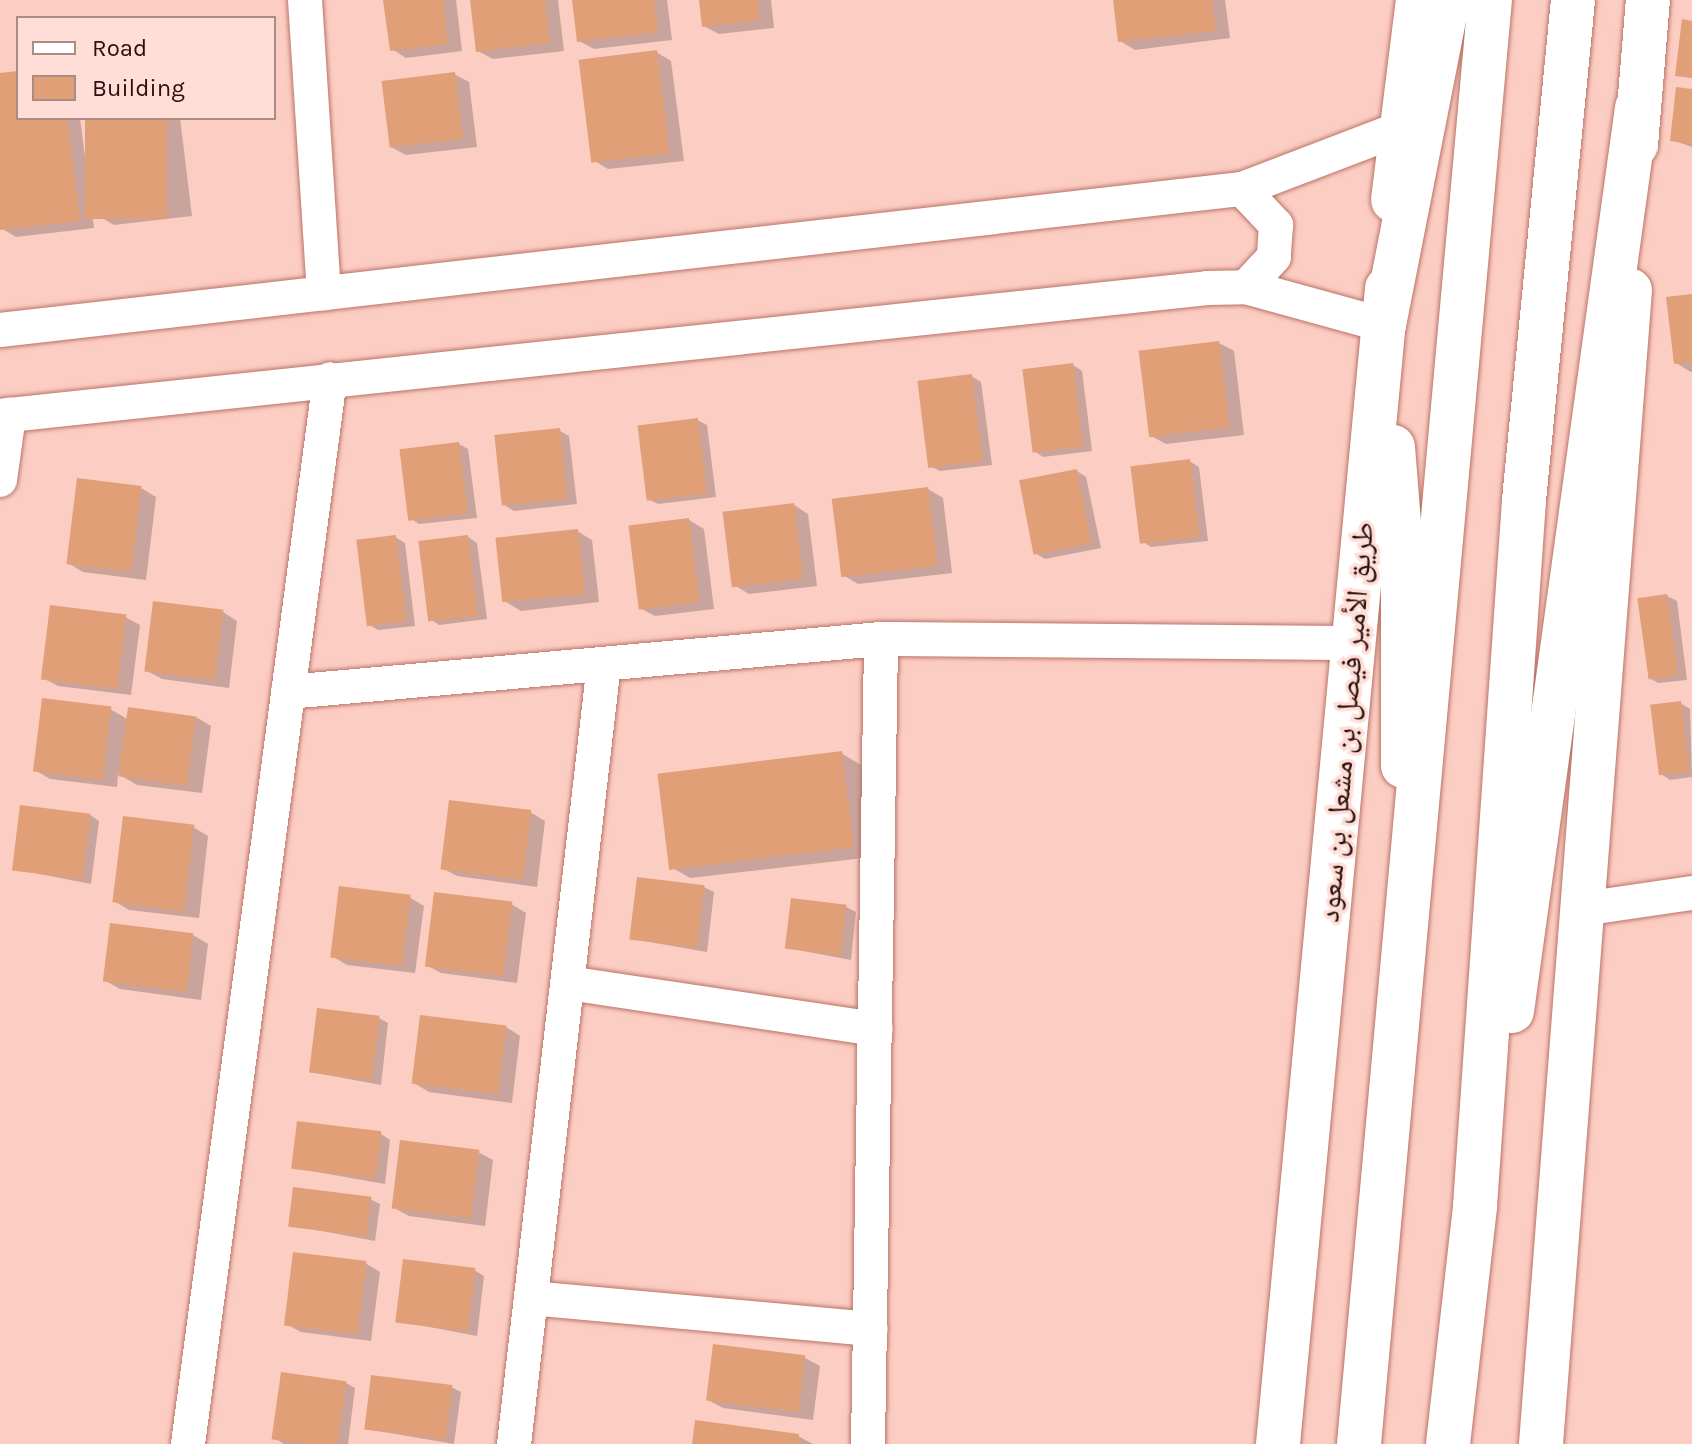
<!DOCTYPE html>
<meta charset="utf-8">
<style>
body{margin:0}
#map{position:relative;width:1692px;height:1444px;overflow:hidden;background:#fccdc3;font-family:Karla,"Noto Naskh Arabic",sans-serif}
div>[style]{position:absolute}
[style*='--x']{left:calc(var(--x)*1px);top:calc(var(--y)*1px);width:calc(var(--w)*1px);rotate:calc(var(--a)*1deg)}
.shadow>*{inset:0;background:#0003}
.building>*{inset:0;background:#e19f78;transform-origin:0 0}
.roads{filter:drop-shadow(0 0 2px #bb7366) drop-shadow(0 0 2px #bb7366)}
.minor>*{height:34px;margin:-17px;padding:0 17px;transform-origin:17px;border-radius:17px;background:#fff}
.secondary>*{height:44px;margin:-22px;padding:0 22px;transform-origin:22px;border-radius:22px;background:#fff}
.primary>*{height:44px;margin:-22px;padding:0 22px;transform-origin:22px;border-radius:22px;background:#fff}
span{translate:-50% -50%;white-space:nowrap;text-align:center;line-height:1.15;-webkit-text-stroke:7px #ffded7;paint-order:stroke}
.street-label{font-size:30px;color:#2b100b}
.legend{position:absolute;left:16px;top:16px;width:260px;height:104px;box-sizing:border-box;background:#ffded7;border:2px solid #aa8c85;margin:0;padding:10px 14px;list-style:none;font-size:24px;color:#2b100b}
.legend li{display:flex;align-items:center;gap:16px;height:40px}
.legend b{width:40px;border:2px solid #aa8c85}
</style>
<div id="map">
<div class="shadow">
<i style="clip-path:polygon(385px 0,456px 0,462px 51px,406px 58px,392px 49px)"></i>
<i style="clip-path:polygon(472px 0,558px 0,564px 51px,493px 59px,478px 51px)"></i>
<i style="clip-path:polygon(574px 0,667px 0,672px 40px,594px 49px,579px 41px)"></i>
<i style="clip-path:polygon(701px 0,771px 0,774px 28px,719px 34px,704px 26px)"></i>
<i style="clip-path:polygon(1115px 0,1225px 0,1230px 38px,1135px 50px,1120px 41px)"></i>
<i style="clip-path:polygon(656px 52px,671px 61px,684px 161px,608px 169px,593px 160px)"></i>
<i style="clip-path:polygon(18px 73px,18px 118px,80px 118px,94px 228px,16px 237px,1px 228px,0 75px)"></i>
<i style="clip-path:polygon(454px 74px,469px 82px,477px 147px,406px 155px,391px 147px)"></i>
<i style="clip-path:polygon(1692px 91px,1692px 147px,1672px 140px)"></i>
<i style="clip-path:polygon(87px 118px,180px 118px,192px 216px,114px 225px,99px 216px)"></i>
<i style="clip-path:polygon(1692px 296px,1692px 372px,1691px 372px,1676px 363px)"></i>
<i style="clip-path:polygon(1219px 343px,1234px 351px,1244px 435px,1166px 444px,1151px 436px)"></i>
<i style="clip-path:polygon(1073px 365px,1082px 371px,1092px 451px,1043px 457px,1034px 451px)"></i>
<i style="clip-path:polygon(971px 376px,981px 382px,992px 465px,940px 471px,930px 466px)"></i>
<i style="clip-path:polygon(697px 420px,707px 425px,716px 497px,658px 504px,648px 499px)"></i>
<i style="clip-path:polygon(560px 431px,569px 436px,577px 504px,514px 511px,504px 505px)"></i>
<i style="clip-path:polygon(459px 444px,468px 449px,477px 518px,419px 524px,410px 518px)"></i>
<i style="clip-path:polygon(1189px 461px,1199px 467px,1208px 541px,1151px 547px,1142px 541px)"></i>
<i style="clip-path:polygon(1077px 471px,1086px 477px,1101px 548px,1045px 559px,1035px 553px)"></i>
<i style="clip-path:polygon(141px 488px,156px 497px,146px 580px,83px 572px,68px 563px)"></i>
<i style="clip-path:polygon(928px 489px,943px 498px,952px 573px,858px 584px,843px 575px)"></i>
<i style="clip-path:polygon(794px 505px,808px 514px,817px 586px,749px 594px,734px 585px)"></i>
<i style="clip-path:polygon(689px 520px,704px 529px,714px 609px,655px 616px,640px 608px)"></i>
<i style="clip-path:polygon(577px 531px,592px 540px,599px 602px,521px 611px,506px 602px)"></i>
<i style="clip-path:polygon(395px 537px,405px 543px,415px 626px,378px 630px,368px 624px)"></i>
<i style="clip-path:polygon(468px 537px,477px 543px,487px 619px,439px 625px,430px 619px)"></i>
<i style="clip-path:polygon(1667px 596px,1677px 601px,1687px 680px,1658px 683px,1648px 677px)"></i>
<i style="clip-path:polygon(223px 612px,237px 621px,229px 688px,162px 679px,147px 671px)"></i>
<i style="clip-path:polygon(125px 617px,140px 625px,131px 695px,58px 686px,43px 678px)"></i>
<i style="clip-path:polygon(1680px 703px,1690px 709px,1692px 777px,1670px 780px,1661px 774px)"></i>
<i style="clip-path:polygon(110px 709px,129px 720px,196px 717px,211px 726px,202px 793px,137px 785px,118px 774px,117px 787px,50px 779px,35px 770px)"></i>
<i style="clip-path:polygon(841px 753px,861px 765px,873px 857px,690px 878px,671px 867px)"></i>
<i style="clip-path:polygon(530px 812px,545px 821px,537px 887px,457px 876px,442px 868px)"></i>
<i style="clip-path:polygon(90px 815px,99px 821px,91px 884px,14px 869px)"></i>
<i style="clip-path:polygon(193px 827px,208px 836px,199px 918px,129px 910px,114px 901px)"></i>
<i style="clip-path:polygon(704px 887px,714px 892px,707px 952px,632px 939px)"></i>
<i style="clip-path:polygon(409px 897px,424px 906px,415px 973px,347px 965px,332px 956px)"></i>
<i style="clip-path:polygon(511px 904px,526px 913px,517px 983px,441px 973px,426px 965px)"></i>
<i style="clip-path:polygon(846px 907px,856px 912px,851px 960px,787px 948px)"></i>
<i style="clip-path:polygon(193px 935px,208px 944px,201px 1000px,120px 989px,106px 981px)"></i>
<i style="clip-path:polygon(379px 1018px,388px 1023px,381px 1085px,311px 1072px)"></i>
<i style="clip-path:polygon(506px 1027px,520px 1036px,512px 1103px,429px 1092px,414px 1083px)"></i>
<i style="clip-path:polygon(381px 1134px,390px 1140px,385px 1184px,294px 1168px)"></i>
<i style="clip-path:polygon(478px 1152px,493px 1160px,485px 1226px,409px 1216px,394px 1208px)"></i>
<i style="clip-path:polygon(370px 1199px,380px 1204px,375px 1241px,290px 1225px)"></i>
<i style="clip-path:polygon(365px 1263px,380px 1272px,371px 1341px,301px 1332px,286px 1324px)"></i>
<i style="clip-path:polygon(474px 1270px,484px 1276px,477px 1336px,398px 1321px)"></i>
<i style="clip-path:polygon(805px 1358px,820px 1366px,813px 1420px,723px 1408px,708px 1400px)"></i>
<i style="clip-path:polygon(346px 1383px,355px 1388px,348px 1444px,284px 1444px,276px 1439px)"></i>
<i style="clip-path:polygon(451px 1387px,461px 1392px,454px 1444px,366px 1429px)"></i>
<i style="clip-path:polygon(798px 1436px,813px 1444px,694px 1444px)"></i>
</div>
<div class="building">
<i style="clip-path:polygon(383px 0,443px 0,448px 44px,390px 51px)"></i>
<i style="clip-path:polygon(470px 0,545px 0,550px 43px,476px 52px)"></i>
<i style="clip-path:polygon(572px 0,654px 0,658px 32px,577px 42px)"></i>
<i style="clip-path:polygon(699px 0,758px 0,760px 20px,702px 27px)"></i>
<i style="clip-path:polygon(1113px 0,1212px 0,1216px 31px,1118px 42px)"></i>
<i style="clip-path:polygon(1682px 19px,1692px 21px,1692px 78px,1675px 76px)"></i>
<i style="left:657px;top:50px;width:104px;height:79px;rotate:83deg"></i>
<i style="clip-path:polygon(18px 71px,18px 118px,67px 118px,80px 221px,0 230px,0 73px)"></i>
<i style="left:455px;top:72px;width:67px;height:74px;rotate:83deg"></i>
<i style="clip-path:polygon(1676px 87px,1692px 89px,1692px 144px,1670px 141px)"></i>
<i style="left:85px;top:118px;width:82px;height:101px"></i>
<i style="clip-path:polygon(1692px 294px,1692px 362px,1674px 364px,1666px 297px)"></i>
<i style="left:1219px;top:341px;width:87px;height:81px;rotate:83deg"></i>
<i style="left:1073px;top:363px;width:84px;height:51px;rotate:83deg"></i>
<i style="left:972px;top:374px;width:88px;height:55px;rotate:83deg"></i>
<i style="left:698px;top:418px;width:76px;height:61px;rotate:83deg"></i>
<i style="left:560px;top:428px;width:71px;height:66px;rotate:84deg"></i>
<i style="left:459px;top:442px;width:72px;height:60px;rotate:83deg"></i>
<i style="left:1190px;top:459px;width:78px;height:60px;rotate:83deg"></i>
<i style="left:1077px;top:469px;width:76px;height:59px;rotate:79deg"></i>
<i style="left:77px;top:478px;width:65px;height:87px;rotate:7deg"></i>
<i style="left:928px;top:487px;width:79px;height:97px;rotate:83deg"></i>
<i style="left:794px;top:503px;width:76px;height:72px;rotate:83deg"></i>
<i style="left:689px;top:518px;width:85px;height:61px;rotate:83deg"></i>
<i style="left:578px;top:529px;width:65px;height:83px;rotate:84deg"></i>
<i style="left:396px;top:535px;width:87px;height:40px;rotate:83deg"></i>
<i style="left:468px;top:535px;width:81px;height:50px;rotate:83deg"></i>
<i style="left:1667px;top:594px;width:82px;height:30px;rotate:82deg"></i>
<i style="left:153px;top:601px;width:71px;height:71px;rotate:7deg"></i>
<i style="left:50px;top:605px;width:77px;height:75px;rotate:7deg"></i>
<i style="left:42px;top:698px;width:70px;height:74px;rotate:7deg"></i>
<i style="left:1681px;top:701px;width:71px;height:31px;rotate:83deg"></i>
<i style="left:128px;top:707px;width:69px;height:70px;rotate:8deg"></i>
<i style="left:842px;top:751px;width:97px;height:186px;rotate:83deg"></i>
<i style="left:449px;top:800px;width:83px;height:70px;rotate:7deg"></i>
<i style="left:20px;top:805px;width:71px;height:66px;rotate:7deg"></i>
<i style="left:123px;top:816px;width:72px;height:87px;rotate:7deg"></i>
<i style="left:637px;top:877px;width:68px;height:63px;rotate:7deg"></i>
<i style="left:339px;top:886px;width:72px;height:72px;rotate:7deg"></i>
<i style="left:434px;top:892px;width:79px;height:75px;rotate:7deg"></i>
<i style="left:791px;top:898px;width:56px;height:51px;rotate:7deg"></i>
<i style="left:110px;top:923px;width:84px;height:59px;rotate:7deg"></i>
<i style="left:317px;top:1008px;width:63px;height:65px;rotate:7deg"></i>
<i style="left:420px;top:1015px;width:87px;height:69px;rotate:7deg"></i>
<i style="left:297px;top:1121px;width:85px;height:48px;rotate:7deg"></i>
<i style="left:400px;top:1140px;width:80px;height:69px;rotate:7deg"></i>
<i style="left:293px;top:1187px;width:79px;height:40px;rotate:7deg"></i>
<i style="left:293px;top:1252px;width:74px;height:74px;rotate:7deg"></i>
<i style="left:403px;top:1259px;width:73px;height:64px;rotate:7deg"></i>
<i style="left:713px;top:1344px;width:93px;height:57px;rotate:7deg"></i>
<i style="left:281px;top:1372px;width:66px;height:68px;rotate:8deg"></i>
<i style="left:371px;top:1375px;width:82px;height:55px;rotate:7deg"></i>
<i style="clip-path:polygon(695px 1420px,799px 1434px,798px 1444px,692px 1444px)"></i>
</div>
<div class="roads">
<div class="minor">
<i style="--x:305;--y:0;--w:294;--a:86.3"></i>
<i style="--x:1242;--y:189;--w:50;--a:46.6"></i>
<i style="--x:1276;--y:225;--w:32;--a:94"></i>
<i style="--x:1274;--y:257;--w:41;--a:133"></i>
<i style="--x:0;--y:330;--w:1250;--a:-6.48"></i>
<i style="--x:1242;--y:189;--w:168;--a:-20.9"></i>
<i style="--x:0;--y:416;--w:1214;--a:-6.05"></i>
<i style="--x:1207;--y:288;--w:39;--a:-1"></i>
<i style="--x:1246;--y:287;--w:143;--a:15.4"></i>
<i style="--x:0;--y:480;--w:66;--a:-82.1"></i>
<i style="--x:288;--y:692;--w:595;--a:-5.11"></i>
<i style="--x:881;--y:639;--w:473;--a:0.5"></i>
<i style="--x:1582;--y:909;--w:111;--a:-8.3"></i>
<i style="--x:568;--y:983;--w:311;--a:8.5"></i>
<i style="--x:531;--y:1298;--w:341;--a:5.2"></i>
<i style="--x:188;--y:1444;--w:1074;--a:-82.41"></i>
<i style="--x:514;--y:1444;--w:785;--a:-83.42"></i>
<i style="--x:868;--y:1444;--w:805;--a:-89.07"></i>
</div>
<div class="secondary">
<i style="--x:1636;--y:145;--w:145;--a:-85.3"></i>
<i style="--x:1393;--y:200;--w:202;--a:-82.9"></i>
<i style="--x:1393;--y:447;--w:127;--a:85.5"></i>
<i style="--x:1403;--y:574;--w:192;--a:90"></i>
<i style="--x:1278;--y:1444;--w:1161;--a:-84.61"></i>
<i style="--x:1541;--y:1444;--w:1157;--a:-85.59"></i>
</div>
<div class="primary">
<i style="--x:1384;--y:325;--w:331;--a:-78.9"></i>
<i style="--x:1512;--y:1011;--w:912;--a:-82.12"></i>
<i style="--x:1359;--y:1444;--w:1450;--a:-84.82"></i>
<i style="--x:1448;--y:1444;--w:240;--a:-83.5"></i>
<i style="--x:1475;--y:1206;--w:708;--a:-86.03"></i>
<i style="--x:1524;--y:500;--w:502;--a:-84.4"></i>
</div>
</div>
<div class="street-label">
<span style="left:1346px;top:722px;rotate:-85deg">طريق الأمير فيصل بن مشعل بن سعود</span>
</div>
<ul class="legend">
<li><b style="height:10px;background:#fff"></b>Road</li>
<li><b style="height:22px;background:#e19f78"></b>Building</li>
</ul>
</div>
